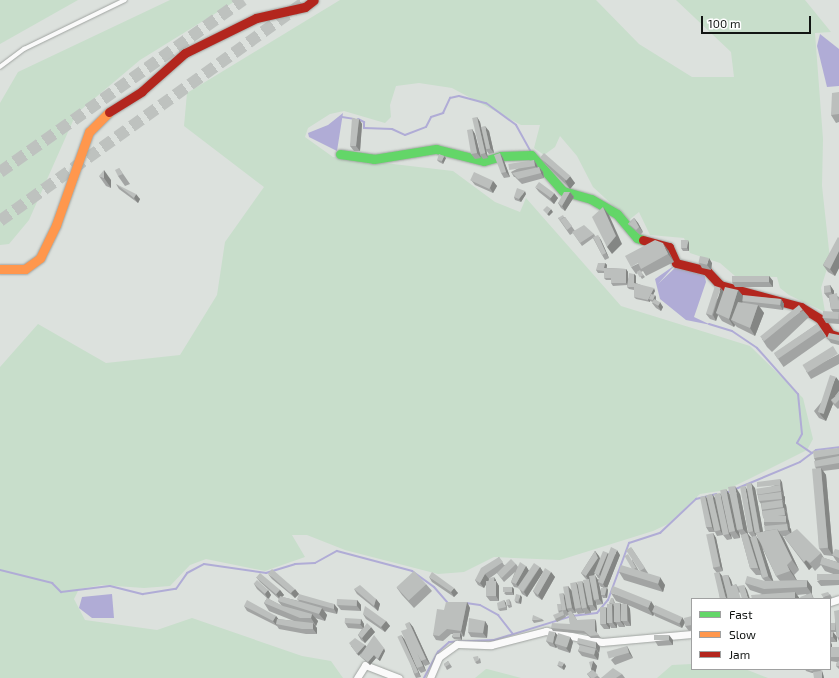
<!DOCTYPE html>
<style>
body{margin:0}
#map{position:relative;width:839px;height:678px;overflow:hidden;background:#dce1dd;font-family:"Exo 2",sans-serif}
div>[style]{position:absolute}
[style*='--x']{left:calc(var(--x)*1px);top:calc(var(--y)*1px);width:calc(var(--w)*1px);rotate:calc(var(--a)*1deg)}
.green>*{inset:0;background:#c8decb}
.water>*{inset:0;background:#b0acd6}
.stream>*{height:2px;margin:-1px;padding:0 1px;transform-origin:1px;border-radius:1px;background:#b0acd6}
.highway-tunnel>*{height:12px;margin-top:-6px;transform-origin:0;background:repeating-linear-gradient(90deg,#bec2bf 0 12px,transparent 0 18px)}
.roads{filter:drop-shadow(0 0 1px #9fa3a0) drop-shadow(0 0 1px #9fa3a0)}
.lane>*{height:3.5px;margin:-1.75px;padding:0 1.75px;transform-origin:1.75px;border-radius:1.75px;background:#fafafa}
.street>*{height:7px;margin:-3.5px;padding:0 3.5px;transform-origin:3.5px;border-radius:3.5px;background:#fafafa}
.fast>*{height:9px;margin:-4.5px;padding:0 4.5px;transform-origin:4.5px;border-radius:4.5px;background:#63d668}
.slow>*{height:9px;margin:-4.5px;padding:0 4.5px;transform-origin:4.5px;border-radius:4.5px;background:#ff974d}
.jam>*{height:9px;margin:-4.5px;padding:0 4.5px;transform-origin:4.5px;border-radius:4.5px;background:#b3261e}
.wall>*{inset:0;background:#a2a4a3;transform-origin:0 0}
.shaded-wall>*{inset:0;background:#848684;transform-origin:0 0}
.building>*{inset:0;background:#bcbfbd;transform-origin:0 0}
span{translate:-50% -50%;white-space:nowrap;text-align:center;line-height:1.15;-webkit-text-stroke:3.5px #fff;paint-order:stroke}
.legend{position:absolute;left:691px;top:598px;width:140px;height:72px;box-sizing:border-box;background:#fff;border:1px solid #a0a1a1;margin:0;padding:5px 7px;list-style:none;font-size:12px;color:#121513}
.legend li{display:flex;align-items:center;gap:8px;height:20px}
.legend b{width:20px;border:1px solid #a0a1a1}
.scale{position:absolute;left:701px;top:16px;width:110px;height:18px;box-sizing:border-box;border:2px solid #121513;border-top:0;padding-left:5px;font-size:12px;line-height:14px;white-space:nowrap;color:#121513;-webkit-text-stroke:3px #fff;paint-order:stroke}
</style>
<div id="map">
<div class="green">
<i style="clip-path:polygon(0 0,78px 0,0 44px)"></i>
<i style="clip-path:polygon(170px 0,237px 0,140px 60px,76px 114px,29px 220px,9px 244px,0 245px,0 103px,18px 72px)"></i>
<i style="clip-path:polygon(340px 0,596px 0,639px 44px,692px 77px,734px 77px,731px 52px,676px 0,805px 0,831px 32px,815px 33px,823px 139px,822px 186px,830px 259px,821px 288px,825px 312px,789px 295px,780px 288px,777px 277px,735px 276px,720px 263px,690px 253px,684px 238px,650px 235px,639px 212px,629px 220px,593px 187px,577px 156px,560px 136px,555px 147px,544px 155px,534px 148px,540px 125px,521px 125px,452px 88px,419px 83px,396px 86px,390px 105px,391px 117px,385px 123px,344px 111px,330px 114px,308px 128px,305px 137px,333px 157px,453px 171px,495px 202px,520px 212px,526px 198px,621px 306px,750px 346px,803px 398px,813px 439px,807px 450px,751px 478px,726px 490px,700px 494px,668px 524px,653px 531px,560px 560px,494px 557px,464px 572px,438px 574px,345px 550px,307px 535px,292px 535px,305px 557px,265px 571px,206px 559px,190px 565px,170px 586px,144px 588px,102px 585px,79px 589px,74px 599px,85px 620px,157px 630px,192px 618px,302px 656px,331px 661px,343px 678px,0 678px,0 367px,38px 324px,106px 363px,180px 355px,217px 295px,225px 242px,264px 187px,184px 126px,187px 93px)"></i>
<i style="clip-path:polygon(692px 664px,692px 669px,745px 669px,768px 678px,657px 678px,672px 665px)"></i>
<i style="clip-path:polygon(486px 669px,487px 669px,521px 678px,475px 678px)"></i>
</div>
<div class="water">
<i style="clip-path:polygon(820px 34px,839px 49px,839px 86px,827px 87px,817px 46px)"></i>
<i style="clip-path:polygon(343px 113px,337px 151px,309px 137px,308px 133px,328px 125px)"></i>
<i style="clip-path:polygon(675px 265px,658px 284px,677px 266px,704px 272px,706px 282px,694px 317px,711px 325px,686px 320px,660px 299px,655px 279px)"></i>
<i style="clip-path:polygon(112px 594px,114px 618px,92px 618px,79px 608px,82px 597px)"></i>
</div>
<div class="stream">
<i style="--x:342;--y:117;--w:12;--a:9"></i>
<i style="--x:358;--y:119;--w:7;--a:27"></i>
<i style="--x:364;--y:122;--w:6;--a:90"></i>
<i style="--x:364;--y:128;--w:28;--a:2"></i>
<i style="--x:392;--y:129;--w:14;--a:25"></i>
<i style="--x:405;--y:135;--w:22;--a:-21"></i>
<i style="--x:426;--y:127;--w:11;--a:-63"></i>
<i style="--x:431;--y:117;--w:13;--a:-18"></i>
<i style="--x:443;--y:113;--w:17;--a:-65"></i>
<i style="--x:450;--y:98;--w:9;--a:-13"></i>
<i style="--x:459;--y:96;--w:28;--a:15"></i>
<i style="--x:486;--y:103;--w:37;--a:36"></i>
<i style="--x:516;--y:125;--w:31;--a:61"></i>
<i style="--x:709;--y:324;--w:24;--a:17"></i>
<i style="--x:732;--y:331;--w:30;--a:34"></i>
<i style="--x:757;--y:348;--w:62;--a:48.3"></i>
<i style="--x:798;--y:394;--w:40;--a:84.3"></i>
<i style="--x:802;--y:434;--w:10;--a:119"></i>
<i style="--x:797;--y:443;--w:18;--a:34"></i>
<i style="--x:726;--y:493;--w:80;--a:-22.7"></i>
<i style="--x:800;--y:462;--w:20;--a:-37"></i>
<i style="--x:816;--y:450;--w:23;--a:-7"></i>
<i style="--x:0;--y:570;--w:54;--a:14"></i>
<i style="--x:52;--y:583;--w:13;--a:45"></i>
<i style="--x:61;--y:592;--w:49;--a:-7"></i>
<i style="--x:110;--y:586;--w:34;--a:14"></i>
<i style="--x:143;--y:594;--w:33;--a:-9"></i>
<i style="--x:176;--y:589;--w:19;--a:-55"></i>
<i style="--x:187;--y:573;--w:19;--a:-28"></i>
<i style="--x:204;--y:564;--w:63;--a:8.3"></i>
<i style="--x:266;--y:573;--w:30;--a:-17"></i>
<i style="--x:295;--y:564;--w:20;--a:-3"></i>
<i style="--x:315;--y:563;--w:25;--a:-29"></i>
<i style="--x:337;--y:551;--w:78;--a:14.9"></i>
<i style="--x:412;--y:571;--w:27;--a:36"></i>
<i style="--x:434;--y:587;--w:21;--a:49"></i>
<i style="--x:466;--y:603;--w:14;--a:8"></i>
<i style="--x:480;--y:605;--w:21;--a:29"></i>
<i style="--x:498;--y:615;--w:24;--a:52"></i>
<i style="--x:424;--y:678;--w:30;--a:-62"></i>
<i style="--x:438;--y:652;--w:15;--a:-42"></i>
<i style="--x:449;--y:642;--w:45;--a:-2.5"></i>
<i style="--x:494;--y:640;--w:82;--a:-17.1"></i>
<i style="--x:572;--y:616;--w:25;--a:-7"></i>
<i style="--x:597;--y:613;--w:17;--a:-50"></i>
<i style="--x:608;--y:600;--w:61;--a:-69.8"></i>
<i style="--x:629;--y:543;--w:33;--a:-18"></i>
<i style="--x:660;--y:533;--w:50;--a:-43.4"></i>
<i style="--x:696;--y:499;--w:21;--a:-14"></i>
</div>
<div class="highway-tunnel">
<i style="--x:0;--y:172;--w:298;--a:-35.3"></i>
<i style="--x:0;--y:221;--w:378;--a:-35.7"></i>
</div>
<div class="roads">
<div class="lane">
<i style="--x:0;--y:67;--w:30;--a:-37"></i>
<i style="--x:24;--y:49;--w:112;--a:-25.9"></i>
</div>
<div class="street">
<i style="--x:830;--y:602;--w:9;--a:-18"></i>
<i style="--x:357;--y:678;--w:15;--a:-58"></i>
<i style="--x:365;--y:665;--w:36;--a:21"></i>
<i style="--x:430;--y:678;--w:23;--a:-67"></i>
<i style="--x:439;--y:657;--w:22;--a:-36"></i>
<i style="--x:457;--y:644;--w:34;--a:2"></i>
<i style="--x:491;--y:645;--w:57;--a:-14.3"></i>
<i style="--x:546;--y:631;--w:57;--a:11.1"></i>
<i style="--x:602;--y:642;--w:90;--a:-5.1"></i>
</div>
<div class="fast">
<i style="--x:340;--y:154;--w:34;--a:8"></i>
<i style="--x:374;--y:159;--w:63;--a:-9.2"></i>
<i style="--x:436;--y:149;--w:49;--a:14"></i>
<i style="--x:484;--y:161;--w:18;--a:-16"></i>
<i style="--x:501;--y:156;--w:30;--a:-2"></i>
<i style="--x:531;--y:155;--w:48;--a:48.4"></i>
<i style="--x:563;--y:191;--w:29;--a:16"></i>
<i style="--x:591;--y:199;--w:30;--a:30"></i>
<i style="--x:617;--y:214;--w:31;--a:50"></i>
<i style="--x:637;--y:238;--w:6;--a:18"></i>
</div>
<div class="slow">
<i style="--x:0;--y:269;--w:25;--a:0"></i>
<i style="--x:25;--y:269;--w:19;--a:-36"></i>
<i style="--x:40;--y:258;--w:37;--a:-64"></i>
<i style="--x:56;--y:225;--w:99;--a:-70.5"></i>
<i style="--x:89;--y:132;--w:28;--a:-45"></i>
</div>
<div class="jam">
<i style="--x:109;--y:112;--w:39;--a:-32"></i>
<i style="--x:142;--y:91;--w:57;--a:-41.5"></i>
<i style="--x:185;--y:53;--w:79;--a:-26.2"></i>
<i style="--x:256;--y:18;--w:50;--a:-12.7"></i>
<i style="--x:305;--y:7;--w:11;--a:-38"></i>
<i style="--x:643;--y:240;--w:27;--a:15"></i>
<i style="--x:669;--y:247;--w:17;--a:66"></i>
<i style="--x:676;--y:263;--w:32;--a:14"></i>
<i style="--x:707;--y:271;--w:19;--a:47"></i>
<i style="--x:720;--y:285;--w:84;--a:15.2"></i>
<i style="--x:801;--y:307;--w:22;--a:32"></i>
<i style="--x:820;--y:319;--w:18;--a:56"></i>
<i style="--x:830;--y:334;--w:9;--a:18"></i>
</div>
</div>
<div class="wall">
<i style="clip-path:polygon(839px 92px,839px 122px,836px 123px,831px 115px)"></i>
<i style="clip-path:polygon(477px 117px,480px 122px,481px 127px,489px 131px,494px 153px,489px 154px,486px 150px,488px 158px,483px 159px,480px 154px)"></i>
<i style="clip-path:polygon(359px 119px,362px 124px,360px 151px,354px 151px,350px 146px)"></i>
<i style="clip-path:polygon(472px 129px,475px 134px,481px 158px,475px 159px,471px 154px)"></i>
<i style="clip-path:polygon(500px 153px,503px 158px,510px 177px,504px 178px,501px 173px)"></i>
<i style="clip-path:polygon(446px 158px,443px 164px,439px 162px,437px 160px)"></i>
<i style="clip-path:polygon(540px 158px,575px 183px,570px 189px,546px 165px)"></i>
<i style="clip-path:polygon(534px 160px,537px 165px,538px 167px,539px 167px,543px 172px,544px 178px,522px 184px,515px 177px,514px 177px,511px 172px)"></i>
<i style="clip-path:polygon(119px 168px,130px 184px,125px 186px,118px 176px)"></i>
<i style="clip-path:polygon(99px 176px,111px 180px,111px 188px,106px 186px)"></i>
<i style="clip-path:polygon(471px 180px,493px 181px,497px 186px,493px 193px,475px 185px)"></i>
<i style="clip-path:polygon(116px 184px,140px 199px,138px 203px,119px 189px)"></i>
<i style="clip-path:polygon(535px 187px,558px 198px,554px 204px,539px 192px)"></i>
<i style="clip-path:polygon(570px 192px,574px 197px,565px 211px,561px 208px,558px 203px)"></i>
<i style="clip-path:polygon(526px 194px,521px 202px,515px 200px,514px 197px)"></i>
<i style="clip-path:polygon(564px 217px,565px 217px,575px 231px,594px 234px,595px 236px,601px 240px,609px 258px,605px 260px,602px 255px,593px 238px,582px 246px,573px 233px,570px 235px,558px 218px)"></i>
<i style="clip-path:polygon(634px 218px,638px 223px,643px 232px,640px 235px,630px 226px,628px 224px)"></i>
<i style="clip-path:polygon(839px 238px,839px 268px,835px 276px,828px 272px,823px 265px)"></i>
<i style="clip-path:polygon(689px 243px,689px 251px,683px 251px,681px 248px)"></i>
<i style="clip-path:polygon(668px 250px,674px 262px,646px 276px,643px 271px,641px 272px,645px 277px,642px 279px,638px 273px,636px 274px,631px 267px)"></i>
<i style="clip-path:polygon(605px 263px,607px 265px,607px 268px,626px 269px,628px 272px,628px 279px,634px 274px,636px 276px,636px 283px,655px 291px,653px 294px,656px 297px,656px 300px,663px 307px,661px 311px,656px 308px,652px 303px,653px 302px,650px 301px,650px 302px,636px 299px,634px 297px,634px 290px,629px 289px,627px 287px,627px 285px,613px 286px,611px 283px,611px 280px,606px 280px,604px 278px,604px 273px,598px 273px,596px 270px)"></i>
<i style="clip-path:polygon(699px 263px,712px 263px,711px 270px,702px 268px)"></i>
<i style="clip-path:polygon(769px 276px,773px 281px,773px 287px,735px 287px,732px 282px)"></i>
<i style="clip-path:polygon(830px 285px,834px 291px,834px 294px,839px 297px,839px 324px,826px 323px,823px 318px,833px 312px,831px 309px,829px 298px,828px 298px,824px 293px)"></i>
<i style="clip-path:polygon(738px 290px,743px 296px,781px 299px,784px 304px,783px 310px,760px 307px,764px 313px,755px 336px,737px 327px,735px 325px,734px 327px,722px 321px,718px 315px,716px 321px,710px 319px,706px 314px,723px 291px)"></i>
<i style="clip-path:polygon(803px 310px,809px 317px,772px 352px,767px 347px,762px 339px)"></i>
<i style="left:817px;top:324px;width:16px;height:52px;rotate:55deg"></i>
<i style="clip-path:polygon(839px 335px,839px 345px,831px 343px,827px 338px)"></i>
<i style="clip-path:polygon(839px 354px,839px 364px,811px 379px,806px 371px)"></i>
<i style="clip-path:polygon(839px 381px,839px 408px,838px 409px,833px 404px,826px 421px,819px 418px,814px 411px)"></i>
<i style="clip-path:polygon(evenodd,839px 448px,839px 469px,823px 471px,826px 475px,833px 554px,839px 550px,839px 585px,821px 586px,817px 581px,836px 575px,825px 571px,821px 565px,815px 571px,812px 567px,809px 570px,784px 537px,786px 536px,783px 536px,799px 570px,794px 575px,797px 580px,807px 580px,812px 587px,812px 594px,814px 599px,801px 599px,807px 594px,797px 595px,800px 599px,752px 599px,762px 594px,750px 590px,745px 583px,765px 581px,762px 578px,761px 575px,756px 575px,750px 568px,741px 535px,739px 532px,740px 538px,734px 539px,731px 535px,732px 539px,727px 540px,723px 535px,717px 536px,715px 532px,709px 532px,706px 527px,705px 496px,707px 498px,716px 499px,730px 494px,740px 494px,748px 534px,751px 538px,756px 536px,760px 541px,756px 534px,756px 536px,752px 537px,748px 532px,748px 490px,755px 488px,763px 532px,765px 531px,765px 526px,764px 525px,764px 519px,763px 517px,761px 504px,759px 501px,758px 496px,757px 493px,782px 482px,782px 488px,783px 490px,784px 496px,785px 497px,785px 504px,786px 505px,791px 533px,821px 553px,824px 558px,837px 562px,833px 556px,824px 555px,819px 548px,816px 468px,815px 467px,815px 460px,814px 458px,839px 448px,762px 547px,776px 576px,780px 581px,773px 581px,762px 547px)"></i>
<i style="clip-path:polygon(713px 533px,716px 538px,723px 571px,719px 572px,722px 576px,728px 575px,731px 580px,733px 586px,736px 584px,738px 587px,747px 590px,720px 599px,717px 573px,713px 568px)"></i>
<i style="clip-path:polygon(631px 547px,648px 573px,648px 574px,665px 585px,663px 592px,624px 580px,619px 572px,633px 569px,632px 559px,639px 571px,640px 571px)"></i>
<i style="clip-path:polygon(evenodd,595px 551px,600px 559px,608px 553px,609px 555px,620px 555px,607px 588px,608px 590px,607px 598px,603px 598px,602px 596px,603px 604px,597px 605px,596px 602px,597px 610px,591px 611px,590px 608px,591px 613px,585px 614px,584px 612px,584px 613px,578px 614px,575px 610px,576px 613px,573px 613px,577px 620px,596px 621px,597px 633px,601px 638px,591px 638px,586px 634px,553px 631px,551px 628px,570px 624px,569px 615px,566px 616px,565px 614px,566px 617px,557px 622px,555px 619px,559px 612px,558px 611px,568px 586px,571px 591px,576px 582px,577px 584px,584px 583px,587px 580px,585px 578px,581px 573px,595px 551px,595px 573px,598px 578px,599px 578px,598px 580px,594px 575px,595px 573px,595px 551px,599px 584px,601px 587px,603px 587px,601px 592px,599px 584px)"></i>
<i style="clip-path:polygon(499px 557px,504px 565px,516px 564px,518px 567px,526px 566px,529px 571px,540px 567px,543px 572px,527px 597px,522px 594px,519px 588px,514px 587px,511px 582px,515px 572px,504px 582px,497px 573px,490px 578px,496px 580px,496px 581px,499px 586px,499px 601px,490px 601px,486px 596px,486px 584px,484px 588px,478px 585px,475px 580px)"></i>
<i style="clip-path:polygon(551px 572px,555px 577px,542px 600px,536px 596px,533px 591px)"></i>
<i style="clip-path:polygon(268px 574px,299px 594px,295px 598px,272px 579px)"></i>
<i style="clip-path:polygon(256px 577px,280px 590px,284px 595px,282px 597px,299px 601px,297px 599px,334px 604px,338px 609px,337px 614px,324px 611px,327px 615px,325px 621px,315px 618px,318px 621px,316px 626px,315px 626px,317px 628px,317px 634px,306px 634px,279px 629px,277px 626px,247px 611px,244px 606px,276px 616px,278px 619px,294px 621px,269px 611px,264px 603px,267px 598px,257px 589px,254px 584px,268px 590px,271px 595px,269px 599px,282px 606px,278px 601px,279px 599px,260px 582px)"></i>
<i style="clip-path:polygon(429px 577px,458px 593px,454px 597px,432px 582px)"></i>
<i style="clip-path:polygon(426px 584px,432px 591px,414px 608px,402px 595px,397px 588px)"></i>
<i style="clip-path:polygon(512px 587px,514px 589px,514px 595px,506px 595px,504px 593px)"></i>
<i style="clip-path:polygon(354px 589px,376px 599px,380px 604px,378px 611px,357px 594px)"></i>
<i style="clip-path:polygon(611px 593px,654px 606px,685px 621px,692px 616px,692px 630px,689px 631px,685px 626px,685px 623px,682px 628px,655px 616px,654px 614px,653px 616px,628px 605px,630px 609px,631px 626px,626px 626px,624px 624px,625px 627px,619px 627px,617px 624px,617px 628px,611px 628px,610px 626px,610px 629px,604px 629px,600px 624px,606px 607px,607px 609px,610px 604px,609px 603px,613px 598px,615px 603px,620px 603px,621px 605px,624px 604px,616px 601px)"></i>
<i style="clip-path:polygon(830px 594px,832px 598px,828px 599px,824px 599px,823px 597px)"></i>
<i style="clip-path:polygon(522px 597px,521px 604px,516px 603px,515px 601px)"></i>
<i style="clip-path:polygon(509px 599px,511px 602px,512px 607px,509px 608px,507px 605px)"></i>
<i style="clip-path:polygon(357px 600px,361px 605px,361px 611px,341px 610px,337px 605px)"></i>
<i style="clip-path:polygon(504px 600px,506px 603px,507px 610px,500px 611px,498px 609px)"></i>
<i style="clip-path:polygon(467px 602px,470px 608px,464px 637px,462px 636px,462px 640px,454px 639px,452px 637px,453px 634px,451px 634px,443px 641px,436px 640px,433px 635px,444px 610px)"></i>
<i style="clip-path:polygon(evenodd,839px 610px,839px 641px,837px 637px,837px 642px,831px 642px,832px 645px,832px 647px,839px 647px,839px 669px,836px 666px,837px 662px,830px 661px,830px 622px,831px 623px,835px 623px,839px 610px,833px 632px,836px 632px,837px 637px,833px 632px)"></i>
<i style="clip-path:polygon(363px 614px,386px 621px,390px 626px,385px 632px,366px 619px)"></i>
<i style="clip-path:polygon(361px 619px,364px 624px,364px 628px,375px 632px,365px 643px,361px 640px,358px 635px,362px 629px,348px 628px,345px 623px)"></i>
<i style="clip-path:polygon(542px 619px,544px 621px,534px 623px,532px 620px)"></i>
<i style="clip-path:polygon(485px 621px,488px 626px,487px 638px,471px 637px,468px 632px)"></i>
<i style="clip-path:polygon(409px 622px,413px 627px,430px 664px,425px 666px,423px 663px,426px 671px,421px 673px,417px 668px)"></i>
<i style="clip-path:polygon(401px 635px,405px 640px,421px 677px,416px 678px,414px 674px)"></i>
<i style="clip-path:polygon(557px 635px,570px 637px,573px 642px,570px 653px,558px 649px,557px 647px,556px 648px,550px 646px,546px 641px)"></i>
<i style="clip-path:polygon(673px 640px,673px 645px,658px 646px,655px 641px)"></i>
<i style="clip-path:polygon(596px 642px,600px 647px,599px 653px,598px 652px,599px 654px,598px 660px,582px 656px,578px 651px,580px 646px,577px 643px)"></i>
<i style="clip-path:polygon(365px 645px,366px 647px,385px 651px,380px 661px,376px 658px,370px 665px,362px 658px,360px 656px,361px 654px,359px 656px,351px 646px)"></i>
<i style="clip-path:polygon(627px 646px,633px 658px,615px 665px,611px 660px)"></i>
<i style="clip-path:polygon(480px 658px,481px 663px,477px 664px,475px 662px)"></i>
<i style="clip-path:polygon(448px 661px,452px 667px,447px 670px,444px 664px)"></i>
<i style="clip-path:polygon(593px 661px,597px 666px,595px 673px,600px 678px,590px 678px,587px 674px,592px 670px,591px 669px)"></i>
<i style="clip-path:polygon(557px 665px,566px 666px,564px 670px,559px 667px)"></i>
<i style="clip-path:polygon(805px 669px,826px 669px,817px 672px,822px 671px,823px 674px,824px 678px,814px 678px,814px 673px,812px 673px,806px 671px)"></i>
<i style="clip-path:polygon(622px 674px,625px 678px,601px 678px)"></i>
</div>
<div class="shaded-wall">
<i style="clip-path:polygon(477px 117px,480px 122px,488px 158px,485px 153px)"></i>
<i style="clip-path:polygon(359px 119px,362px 124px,360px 151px,356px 146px)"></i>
<i style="clip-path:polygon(485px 126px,489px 131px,494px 153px,490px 148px)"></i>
<i style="clip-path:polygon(472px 129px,475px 134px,481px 158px,477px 153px)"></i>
<i style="clip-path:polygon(500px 153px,503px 158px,510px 177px,506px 172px)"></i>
<i style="clip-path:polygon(444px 156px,446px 158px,443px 164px,442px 161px)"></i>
<i style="clip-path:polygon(534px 160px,537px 165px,539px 171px,535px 166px)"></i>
<i style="clip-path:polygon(539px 167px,543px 172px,544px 178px,541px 173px)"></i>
<i style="clip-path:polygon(104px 170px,111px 180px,111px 188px,104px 178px)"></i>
<i style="clip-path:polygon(570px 176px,575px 183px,570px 189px,565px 181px)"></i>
<i style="clip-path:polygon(493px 181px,497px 186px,493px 193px,490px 188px)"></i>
<i style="clip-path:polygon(525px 191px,526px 194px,521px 202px,519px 199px)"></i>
<i style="clip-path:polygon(570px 192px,574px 197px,565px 211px,562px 206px)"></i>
<i style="clip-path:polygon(554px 193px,558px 198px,554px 204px,550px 199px)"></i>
<i style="clip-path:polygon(136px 194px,140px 199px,138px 203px,134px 198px)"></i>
<i style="clip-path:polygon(603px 207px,609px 215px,622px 244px,612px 254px,607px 247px)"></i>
<i style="clip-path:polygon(551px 209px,553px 212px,549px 216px,547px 214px)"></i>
<i style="clip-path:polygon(634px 218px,638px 223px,643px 232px,639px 227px)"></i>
<i style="clip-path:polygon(598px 235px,601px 240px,609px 258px,606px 253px)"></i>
<i style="clip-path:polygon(688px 240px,689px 243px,689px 251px,687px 248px)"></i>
<i style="clip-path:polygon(663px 243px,668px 250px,674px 262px,668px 254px)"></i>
<i style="clip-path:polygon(839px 251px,839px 268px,835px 276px,830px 269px)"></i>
<i style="clip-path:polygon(709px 258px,712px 263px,711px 270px,707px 265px)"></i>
<i style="clip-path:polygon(605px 263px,607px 265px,606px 270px,604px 268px)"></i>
<i style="clip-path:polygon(626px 269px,628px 272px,628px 285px,626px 283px)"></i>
<i style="clip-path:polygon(634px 274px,636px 276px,636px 285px,634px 283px)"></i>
<i style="clip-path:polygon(769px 276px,773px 281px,773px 287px,769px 282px)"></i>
<i style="clip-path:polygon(830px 285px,834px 291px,834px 297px,831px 292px)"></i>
<i style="clip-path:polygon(654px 288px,655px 291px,651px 299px,649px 299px,650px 301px,650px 302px,648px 300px)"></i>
<i style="clip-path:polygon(721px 288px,725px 293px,716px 313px,718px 315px,716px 321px,713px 315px)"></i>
<i style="clip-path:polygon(738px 290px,744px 297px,736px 322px,731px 320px,735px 325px,734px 327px,729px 319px)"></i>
<i style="clip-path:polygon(655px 295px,656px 297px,655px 303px,653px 300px)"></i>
<i style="clip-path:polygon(781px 299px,784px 304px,783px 310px,780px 305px)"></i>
<i style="clip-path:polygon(660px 302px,663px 307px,661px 311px,658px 306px)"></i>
<i style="clip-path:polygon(758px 305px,764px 313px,755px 336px,750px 328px)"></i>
<i style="clip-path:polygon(836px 377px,839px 381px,839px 391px,836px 397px,831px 400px,833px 404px,826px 421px,820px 414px)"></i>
<i style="clip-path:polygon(821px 468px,826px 475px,833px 556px,828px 548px)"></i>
<i style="clip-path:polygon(780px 479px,782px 482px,784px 496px,781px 491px)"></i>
<i style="clip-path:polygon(751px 483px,755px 488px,764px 537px,760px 532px)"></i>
<i style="clip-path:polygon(735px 486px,740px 494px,748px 534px,753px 540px,763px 575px,758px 568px,748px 535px,743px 529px)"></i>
<i style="clip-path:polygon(745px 486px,748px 491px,756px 536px,753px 531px)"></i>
<i style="clip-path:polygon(726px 489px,731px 496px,737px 530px,739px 532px,740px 538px,735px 531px)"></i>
<i style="clip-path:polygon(781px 492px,785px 497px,785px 504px,782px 499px)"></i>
<i style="clip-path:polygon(720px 493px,724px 498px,729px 532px,731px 535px,732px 539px,729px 534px)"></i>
<i style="clip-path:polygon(712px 494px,716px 499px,723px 535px,720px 530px)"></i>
<i style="clip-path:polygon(705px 496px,709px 501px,714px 531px,712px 527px)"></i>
<i style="clip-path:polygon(782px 500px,786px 505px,787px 512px,783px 507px)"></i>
<i style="clip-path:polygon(784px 508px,787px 513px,788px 520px,785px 515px)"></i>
<i style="clip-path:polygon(786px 516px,789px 521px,790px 528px,786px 522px)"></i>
<i style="clip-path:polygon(787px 524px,791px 529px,792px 535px,788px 530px)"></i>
<i style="clip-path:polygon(777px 529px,784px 539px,799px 570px,792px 560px)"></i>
<i style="clip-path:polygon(713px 533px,716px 538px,723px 571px,720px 566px)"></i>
<i style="clip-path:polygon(756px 536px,761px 544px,774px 583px,768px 576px)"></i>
<i style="clip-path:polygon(617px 550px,620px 555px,607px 588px,608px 590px,607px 598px,605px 595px,606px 589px,603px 584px)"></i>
<i style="clip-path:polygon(595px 551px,599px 556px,602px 563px,590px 581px,592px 584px,594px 600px,596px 602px,597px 610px,593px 605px,589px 581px,586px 576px)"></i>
<i style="clip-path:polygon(608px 553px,611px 558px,603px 580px,599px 574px)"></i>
<i style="clip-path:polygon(806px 560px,812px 567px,809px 570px,804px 562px)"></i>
<i style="clip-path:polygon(787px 565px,794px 575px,797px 581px,790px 571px)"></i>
<i style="clip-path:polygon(526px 566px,529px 571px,520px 589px,516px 584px)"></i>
<i style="clip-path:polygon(540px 567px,543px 572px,527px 597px,524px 592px)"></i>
<i style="clip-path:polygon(551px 572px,555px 577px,542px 600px,538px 595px)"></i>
<i style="clip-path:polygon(719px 572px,723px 577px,728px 599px,726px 599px)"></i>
<i style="clip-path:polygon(485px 574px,489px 579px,484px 588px,480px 583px)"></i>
<i style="clip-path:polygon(595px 575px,598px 580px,598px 582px,599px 584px,603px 604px,599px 599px)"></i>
<i style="clip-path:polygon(728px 575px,731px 580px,734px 591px,731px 586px)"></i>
<i style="clip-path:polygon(494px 577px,496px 580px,496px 584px,496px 581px,499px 586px,499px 601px,496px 596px)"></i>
<i style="clip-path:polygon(660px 577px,665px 585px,663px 592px,658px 584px)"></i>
<i style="clip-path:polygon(807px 580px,812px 587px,812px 594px,807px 587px)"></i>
<i style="clip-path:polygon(582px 581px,586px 586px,588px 605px,590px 608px,591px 613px,587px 608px)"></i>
<i style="clip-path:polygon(576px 582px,579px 587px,582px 609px,584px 613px,581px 608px)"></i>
<i style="clip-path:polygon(744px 585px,747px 590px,750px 599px,748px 599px)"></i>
<i style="clip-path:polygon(568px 586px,572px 591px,575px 609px,576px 613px,572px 608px)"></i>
<i style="clip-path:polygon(512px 587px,514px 589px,514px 595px,512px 592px)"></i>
<i style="clip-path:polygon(454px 588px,458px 593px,454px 597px,451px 592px)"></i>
<i style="clip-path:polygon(295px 589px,299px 594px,295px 598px,291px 593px)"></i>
<i style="clip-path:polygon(268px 590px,271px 595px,268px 599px,265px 594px)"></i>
<i style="clip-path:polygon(280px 590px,284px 595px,280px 599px,276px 594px)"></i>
<i style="clip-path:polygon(795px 592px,800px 599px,795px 599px)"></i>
<i style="clip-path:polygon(563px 593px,567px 598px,567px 609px,569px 612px,570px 615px,566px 610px)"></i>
<i style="clip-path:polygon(520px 595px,522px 597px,521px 604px,519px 602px)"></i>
<i style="clip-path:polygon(376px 599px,380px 604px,378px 611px,374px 606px)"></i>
<i style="clip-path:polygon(357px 600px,361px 605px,361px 611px,357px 606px)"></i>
<i style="clip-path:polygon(504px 600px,506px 603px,507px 610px,506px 607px)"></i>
<i style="clip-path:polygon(651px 601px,656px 609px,652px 611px,654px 614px,653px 616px,648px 608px)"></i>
<i style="clip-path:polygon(467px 602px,470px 608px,464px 637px,461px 631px)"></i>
<i style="clip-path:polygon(620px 603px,624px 608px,622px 621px,624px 624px,625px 627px,621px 622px)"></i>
<i style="clip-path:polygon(334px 604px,338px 609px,337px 614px,334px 609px)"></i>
<i style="clip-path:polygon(612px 604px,616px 609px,615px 622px,617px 624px,617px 628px,613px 623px)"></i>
<i style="clip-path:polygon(627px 604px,630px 609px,631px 626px,628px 621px)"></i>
<i style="clip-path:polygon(606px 607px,609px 612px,608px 623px,610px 626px,610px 629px,606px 624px)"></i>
<i style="clip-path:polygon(322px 608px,327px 615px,325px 621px,319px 614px)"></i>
<i style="clip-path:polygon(312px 614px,318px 621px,316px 626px,311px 618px)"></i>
<i style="clip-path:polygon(276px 616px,280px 621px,276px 624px,277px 626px,273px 621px)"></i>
<i style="clip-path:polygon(682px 617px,685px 622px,682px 628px,679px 623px)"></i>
<i style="clip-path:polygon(361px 619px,364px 624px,364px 629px,360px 624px)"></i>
<i style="clip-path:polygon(595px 619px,596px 621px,597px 633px,595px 631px)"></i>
<i style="clip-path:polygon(386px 621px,390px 626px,385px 632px,381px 627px)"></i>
<i style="clip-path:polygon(485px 621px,488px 626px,487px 638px,483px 633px)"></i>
<i style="clip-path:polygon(409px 622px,413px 627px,430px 664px,426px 659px)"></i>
<i style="clip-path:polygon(313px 623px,317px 628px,317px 634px,313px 629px)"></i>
<i style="clip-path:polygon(371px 627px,375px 632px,365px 643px,362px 638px)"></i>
<i style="clip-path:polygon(555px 632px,559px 637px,555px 644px,557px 647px,556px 648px,553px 643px)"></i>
<i style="clip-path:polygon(833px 632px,837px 637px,837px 642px,833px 637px)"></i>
<i style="clip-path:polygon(460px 633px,462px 636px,462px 640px,460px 637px)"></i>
<i style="clip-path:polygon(401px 635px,405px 640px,421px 677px,418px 672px)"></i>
<i style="clip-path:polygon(669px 635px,673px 640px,673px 645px,669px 640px)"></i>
<i style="clip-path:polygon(570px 637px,573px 642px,570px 653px,566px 648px)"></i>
<i style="clip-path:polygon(830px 641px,832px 645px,832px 652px,830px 649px)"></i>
<i style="clip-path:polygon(596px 642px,600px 647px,599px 653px,596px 648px)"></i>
<i style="left:365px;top:645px;width:3px;height:12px;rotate:45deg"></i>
<i style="clip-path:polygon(627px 646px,633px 658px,629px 653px)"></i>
<i style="clip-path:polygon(384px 648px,385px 651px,380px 661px,378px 659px)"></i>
<i style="clip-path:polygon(596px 649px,599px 654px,598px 660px,594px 655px)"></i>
<i style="clip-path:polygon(417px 653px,423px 663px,426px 671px,423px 666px)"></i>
<i style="clip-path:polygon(374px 655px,376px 658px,370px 665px,368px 662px)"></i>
<i style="clip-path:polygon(593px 661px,597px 666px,595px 674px,591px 669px)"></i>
<i style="clip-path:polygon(564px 663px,566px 666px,564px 670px,562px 667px)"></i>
<i style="clip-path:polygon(822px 671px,823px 674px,824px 678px,822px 678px)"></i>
</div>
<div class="building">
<i style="clip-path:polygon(839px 92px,839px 114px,831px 115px,832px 93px)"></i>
<i style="left:477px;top:117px;width:37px;height:5px;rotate:77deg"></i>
<i style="clip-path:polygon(352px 118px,359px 119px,356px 146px,350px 146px)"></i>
<i style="left:485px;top:126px;width:23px;height:4px;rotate:77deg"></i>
<i style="clip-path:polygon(472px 129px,477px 153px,471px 154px,467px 130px)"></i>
<i style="clip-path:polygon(500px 153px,506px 172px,501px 173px,494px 155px)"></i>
<i style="left:544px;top:153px;width:35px;height:6px;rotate:41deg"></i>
<i style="clip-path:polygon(439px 154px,444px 156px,442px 161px,437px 160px)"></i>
<i style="left:534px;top:160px;width:6px;height:26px;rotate:81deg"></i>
<i style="clip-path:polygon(539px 167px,541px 173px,518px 179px,512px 173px)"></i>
<i style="clip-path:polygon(119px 168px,123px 174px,118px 176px,115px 170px)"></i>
<i style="clip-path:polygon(104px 170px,104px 178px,99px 176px)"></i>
<i style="left:474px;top:172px;width:21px;height:9px;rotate:25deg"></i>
<i style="left:539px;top:182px;width:19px;height:6px;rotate:36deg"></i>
<i style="clip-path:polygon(116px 184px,136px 194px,134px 198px)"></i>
<i style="clip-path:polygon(517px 188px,525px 191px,519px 199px,514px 197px)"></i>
<i style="clip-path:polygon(564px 192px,570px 192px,562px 206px,558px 203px)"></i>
<i style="clip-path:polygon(547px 206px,551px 209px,547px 214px,543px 210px)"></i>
<i style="clip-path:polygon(603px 207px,616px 236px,607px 247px,592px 217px)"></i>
<i style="clip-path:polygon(563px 215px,564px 217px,560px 220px,561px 222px,558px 218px)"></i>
<i style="clip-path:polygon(565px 217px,572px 226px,567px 230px,560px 220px)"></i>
<i style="clip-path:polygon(633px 218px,629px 224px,631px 226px,628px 224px)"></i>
<i style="clip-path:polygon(634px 218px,639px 227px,636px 230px,629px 224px)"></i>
<i style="clip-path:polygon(584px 225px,594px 234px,580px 243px,572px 232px)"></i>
<i style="clip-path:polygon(598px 235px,606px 253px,602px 255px,593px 237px)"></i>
<i style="clip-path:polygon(838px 237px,839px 238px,839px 251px,830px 269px,823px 265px)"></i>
<i style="clip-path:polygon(655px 240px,663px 243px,668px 254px,641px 269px,638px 263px,631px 267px,625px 256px)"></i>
<i style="clip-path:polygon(681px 240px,688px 240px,687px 248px,681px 248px)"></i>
<i style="left:700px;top:256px;width:9px;height:7px;rotate:13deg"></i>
<i style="clip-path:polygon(598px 263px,605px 263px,604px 268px,626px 269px,626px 283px,611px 283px,611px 278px,604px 278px,604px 271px,596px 270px)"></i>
<i style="left:640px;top:270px;width:6px;height:4px;rotate:59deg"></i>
<i style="clip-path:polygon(629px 273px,634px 274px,634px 283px,654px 288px,648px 300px,634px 297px,634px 287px,627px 287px)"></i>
<i style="left:732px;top:276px;width:37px;height:6px"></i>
<i style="clip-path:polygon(830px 285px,831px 292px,824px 293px,824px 286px)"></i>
<i style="left:715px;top:286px;width:6px;height:29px;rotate:18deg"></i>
<i style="clip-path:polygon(725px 287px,738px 290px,729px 319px,716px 313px)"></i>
<i style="clip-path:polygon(837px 293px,838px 301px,839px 298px,839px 309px,831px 309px,829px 295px)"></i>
<i style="clip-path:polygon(651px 294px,655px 295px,653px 300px,649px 299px)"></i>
<i style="left:743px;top:295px;width:38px;height:6px;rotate:6deg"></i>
<i style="left:654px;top:299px;width:7px;height:4px;rotate:27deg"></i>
<i style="clip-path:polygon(738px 302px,758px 305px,750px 328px,731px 320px)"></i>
<i style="left:799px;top:305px;width:6px;height:50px;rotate:51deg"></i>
<i style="left:823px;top:311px;width:16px;height:7px;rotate:4deg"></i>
<i style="left:817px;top:324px;width:7px;height:52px;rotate:56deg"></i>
<i style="clip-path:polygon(829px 333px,839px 335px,839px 341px,827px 338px)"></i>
<i style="left:833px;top:346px;width:9px;height:36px;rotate:58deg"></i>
<i style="left:830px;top:375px;width:6px;height:39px;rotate:18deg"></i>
<i style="clip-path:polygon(839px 391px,839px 393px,836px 396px,835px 396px)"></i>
<i style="clip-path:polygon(839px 393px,839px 400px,835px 404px,831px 400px)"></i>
<i style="clip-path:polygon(839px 448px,839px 454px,814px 458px,813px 451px)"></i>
<i style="clip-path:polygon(839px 456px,839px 463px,815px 467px,814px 461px)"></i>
<i style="left:821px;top:468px;width:80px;height:9px;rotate:85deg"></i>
<i style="clip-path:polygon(780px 479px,780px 485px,757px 487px,757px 482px)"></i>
<i style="left:751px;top:483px;width:50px;height:5px;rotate:80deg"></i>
<i style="left:780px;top:485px;width:6px;height:24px;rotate:81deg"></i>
<i style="clip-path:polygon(735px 486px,743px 529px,737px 530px,728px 487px)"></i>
<i style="left:745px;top:486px;width:46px;height:5px;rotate:80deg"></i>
<i style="left:726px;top:489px;width:43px;height:6px;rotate:78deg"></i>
<i style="clip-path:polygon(781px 492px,782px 499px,759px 501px,758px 495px)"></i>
<i style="left:720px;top:493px;width:42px;height:6px;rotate:78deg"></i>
<i style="left:712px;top:494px;width:37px;height:6px;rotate:77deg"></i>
<i style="clip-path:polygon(705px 496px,712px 527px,706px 527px,700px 497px)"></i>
<i style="left:782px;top:500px;width:7px;height:21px;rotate:82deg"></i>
<i style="left:784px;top:508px;width:7px;height:22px;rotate:82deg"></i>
<i style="left:786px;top:516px;width:6px;height:22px;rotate:90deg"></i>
<i style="clip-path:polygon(787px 524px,788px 530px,779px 531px,777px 529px,765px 531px,764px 526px)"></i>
<i style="clip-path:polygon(777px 529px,792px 560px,787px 565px,790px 571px,776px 576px,756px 533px)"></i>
<i style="clip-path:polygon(797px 529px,821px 553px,810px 563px,806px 560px,804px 562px,784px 537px)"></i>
<i style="left:713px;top:533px;width:34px;height:7px;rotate:78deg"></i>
<i style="clip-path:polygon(747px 533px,758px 568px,750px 568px,741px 535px)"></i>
<i style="left:756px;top:536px;width:42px;height:6px;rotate:73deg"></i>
<i style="clip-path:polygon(611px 547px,617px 550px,603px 584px,598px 582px)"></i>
<i style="left:631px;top:547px;width:25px;height:6px;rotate:56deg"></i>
<i style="clip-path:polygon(835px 549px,839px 550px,839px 558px,832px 555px)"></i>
<i style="clip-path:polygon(595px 551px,598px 558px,586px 576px,581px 573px)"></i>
<i style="left:603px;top:551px;width:5px;height:24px;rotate:22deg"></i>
<i style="left:628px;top:554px;width:16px;height:4px;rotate:60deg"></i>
<i style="clip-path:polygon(499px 557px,503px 562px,485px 574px,480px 583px,475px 580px,481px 568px)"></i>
<i style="clip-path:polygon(822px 557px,839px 563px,839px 570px,820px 564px)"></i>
<i style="left:511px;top:559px;width:7px;height:20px;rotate:45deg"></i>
<i style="clip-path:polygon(520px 562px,526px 566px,516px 584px,511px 582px)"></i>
<i style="left:534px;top:563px;width:7px;height:30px;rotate:34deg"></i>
<i style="left:621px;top:565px;width:41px;height:7px;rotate:17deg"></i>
<i style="clip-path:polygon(545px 568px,551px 572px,538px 595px,533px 591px)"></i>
<i style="left:272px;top:569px;width:30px;height:6px;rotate:41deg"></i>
<i style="left:414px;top:571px;width:18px;height:24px;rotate:47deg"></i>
<i style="clip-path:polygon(432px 572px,454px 588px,451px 592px,429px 577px)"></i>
<i style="clip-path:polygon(719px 572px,726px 599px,720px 599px,714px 573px)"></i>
<i style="left:260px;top:573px;width:26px;height:6px;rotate:40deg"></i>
<i style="left:839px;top:574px;width:6px;height:22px;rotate:90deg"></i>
<i style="clip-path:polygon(595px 575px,599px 599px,594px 600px,589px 576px)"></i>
<i style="clip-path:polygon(728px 575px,731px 586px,736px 584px,741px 599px,734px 599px,734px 598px,734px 599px,728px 599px,722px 576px)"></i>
<i style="clip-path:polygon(747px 576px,765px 581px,807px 580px,807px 587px,764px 589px,745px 583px)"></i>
<i style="clip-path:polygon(494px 577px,494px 581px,489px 581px,489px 578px)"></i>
<i style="clip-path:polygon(589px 579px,593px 605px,588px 605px,583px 580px)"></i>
<i style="left:257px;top:580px;width:15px;height:5px;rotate:42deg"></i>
<i style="left:486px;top:581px;width:10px;height:15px"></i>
<i style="left:582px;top:581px;width:27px;height:5px;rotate:80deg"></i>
<i style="left:576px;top:582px;width:26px;height:6px;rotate:79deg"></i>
<i style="clip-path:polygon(360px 585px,376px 599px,374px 606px,354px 589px)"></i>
<i style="clip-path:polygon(744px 585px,748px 599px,742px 599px,738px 586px)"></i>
<i style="left:568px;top:586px;width:22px;height:5px;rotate:80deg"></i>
<i style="left:613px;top:586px;width:41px;height:7px;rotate:22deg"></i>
<i style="left:512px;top:587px;width:5px;height:9px;rotate:90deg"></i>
<i style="clip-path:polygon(607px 587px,605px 595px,601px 595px,601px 588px)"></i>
<i style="clip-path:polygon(795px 592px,795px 599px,752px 599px,751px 595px)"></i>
<i style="clip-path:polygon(828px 592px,830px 595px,823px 597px,821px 594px)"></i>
<i style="left:563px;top:593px;width:17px;height:4px;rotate:80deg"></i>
<i style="clip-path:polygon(811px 593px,813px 598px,810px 599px,801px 599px,800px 597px)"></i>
<i style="clip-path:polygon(299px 594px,334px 604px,334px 609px,297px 599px)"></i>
<i style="left:516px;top:594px;width:4px;height:7px;rotate:14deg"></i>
<i style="clip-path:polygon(280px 596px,322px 608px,319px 614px,278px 601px)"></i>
<i style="clip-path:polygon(267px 598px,283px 606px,312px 614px,311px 618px,300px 618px,264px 603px)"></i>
<i style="clip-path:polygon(611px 598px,613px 598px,614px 604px,609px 603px)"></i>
<i style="left:337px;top:599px;width:20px;height:6px;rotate:3deg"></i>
<i style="clip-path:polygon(509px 599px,510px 605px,507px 605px,506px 600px)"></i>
<i style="clip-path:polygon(247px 600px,276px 616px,273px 621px,244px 606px)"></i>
<i style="clip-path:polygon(504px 600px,506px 607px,498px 609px,497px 603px)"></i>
<i style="clip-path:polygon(446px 602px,467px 602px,461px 631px,447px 629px,439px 636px,433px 635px,437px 609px,444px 610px)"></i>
<i style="left:614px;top:603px;width:6px;height:19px"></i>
<i style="clip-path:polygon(557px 604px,561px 604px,562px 610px,558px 611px)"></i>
<i style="left:607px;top:604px;width:5px;height:19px"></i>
<i style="left:621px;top:604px;width:6px;height:17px"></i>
<i style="left:655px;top:605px;width:30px;height:7px;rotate:24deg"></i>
<i style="clip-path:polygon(365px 606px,386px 621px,381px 627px,363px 614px)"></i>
<i style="left:600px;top:607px;width:6px;height:17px"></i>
<i style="clip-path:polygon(839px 610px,839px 637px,837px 638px,834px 611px)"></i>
<i style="clip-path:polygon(563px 611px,564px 615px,555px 619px,553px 615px)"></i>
<i style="clip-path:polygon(571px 611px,577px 620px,595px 619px,595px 631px,599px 635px,590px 636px,584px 631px,551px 628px,552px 623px,570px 624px,568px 612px)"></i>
<i style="clip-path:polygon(533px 615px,542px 619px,532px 620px)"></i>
<i style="clip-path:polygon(692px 616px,692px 625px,685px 626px,684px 618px)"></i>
<i style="left:345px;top:618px;width:16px;height:5px;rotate:4deg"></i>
<i style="clip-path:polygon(469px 618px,485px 621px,483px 633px,468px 632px)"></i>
<i style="clip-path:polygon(277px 619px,313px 623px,313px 629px,302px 629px,276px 624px)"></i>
<i style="clip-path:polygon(409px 622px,426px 659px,421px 661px,417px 653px,423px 666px,417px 668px,401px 631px,407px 629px,405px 624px)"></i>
<i style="clip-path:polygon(367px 623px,371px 627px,362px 638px,358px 635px)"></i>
<i style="left:830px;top:623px;width:5px;height:7px"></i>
<i style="clip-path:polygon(549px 631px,555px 632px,553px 643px,546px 641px)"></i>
<i style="left:830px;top:632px;width:3px;height:5px"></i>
<i style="left:453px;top:633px;width:7px;height:4px"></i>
<i style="left:558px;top:633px;width:13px;height:11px;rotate:18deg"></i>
<i style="clip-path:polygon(374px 635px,384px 648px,378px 659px,374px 655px,368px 662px,360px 656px)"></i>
<i style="left:401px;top:635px;width:41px;height:4px;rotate:65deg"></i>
<i style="left:669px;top:635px;width:5px;height:15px;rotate:90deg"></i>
<i style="clip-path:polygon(355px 638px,365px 645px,357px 654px,349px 643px)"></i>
<i style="clip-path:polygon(578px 638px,596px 642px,596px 648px,577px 643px)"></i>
<i style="left:580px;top:645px;width:16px;height:6px;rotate:14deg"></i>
<i style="left:627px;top:646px;width:7px;height:21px;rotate:74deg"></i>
<i style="left:830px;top:647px;width:9px;height:10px"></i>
<i style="clip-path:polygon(478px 656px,479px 660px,475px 662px,473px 657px)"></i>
<i style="clip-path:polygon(448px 661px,450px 664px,445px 667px,444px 664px)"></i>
<i style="left:559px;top:661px;width:5px;height:4px;rotate:22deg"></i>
<i style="clip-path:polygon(593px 661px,591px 669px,589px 662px)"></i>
<i style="clip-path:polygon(839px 661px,839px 666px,836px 666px,837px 662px)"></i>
<i style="clip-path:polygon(613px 668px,622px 674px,616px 678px,601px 678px)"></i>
<i style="clip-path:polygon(806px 669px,817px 669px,811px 671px)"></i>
<i style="clip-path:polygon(593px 670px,598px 675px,594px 678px,591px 678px,587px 674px)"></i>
<i style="clip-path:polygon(822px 671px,822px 678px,814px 678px,813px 672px)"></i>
</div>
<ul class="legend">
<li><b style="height:5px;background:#63d668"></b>Fast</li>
<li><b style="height:5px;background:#ff974d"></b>Slow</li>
<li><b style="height:5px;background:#b3261e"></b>Jam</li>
</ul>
<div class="scale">100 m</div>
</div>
